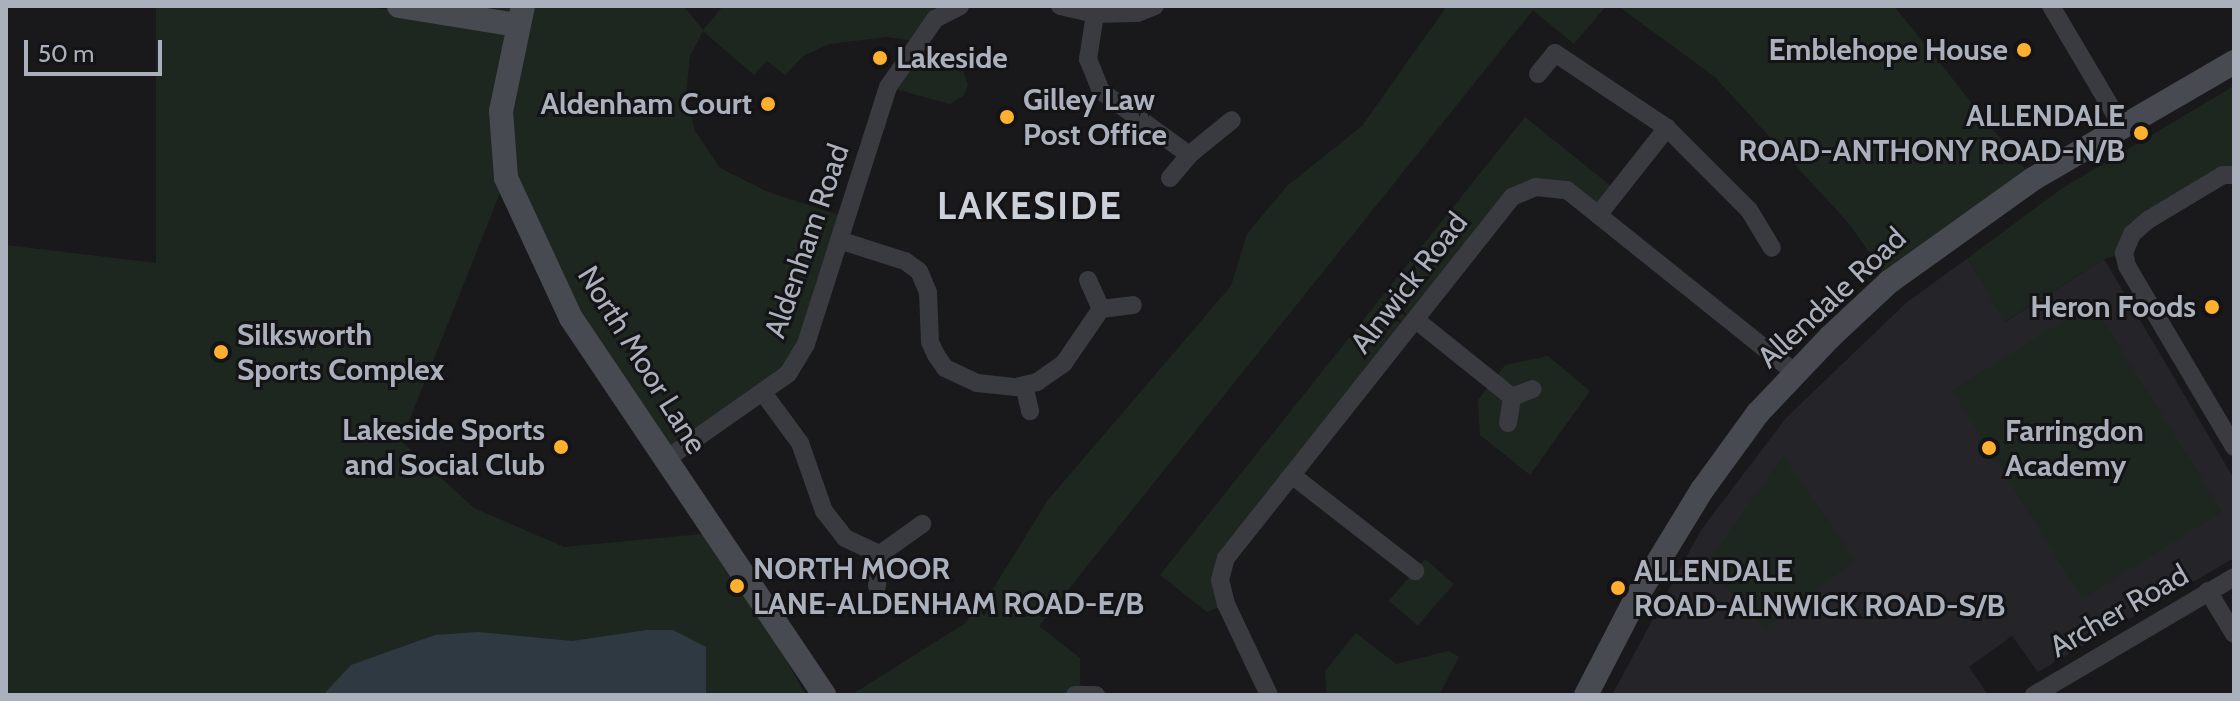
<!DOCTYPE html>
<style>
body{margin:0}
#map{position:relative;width:2240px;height:701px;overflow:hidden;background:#19191c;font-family:Cabin,sans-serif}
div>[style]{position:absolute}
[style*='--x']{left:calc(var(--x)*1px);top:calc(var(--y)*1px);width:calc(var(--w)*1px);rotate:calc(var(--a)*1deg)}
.built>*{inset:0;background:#252529}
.green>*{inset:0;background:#1e271f;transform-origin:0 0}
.water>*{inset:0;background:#2e3941}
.street>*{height:18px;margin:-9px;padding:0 9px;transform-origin:9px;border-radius:9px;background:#3a3b41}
.secondary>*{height:24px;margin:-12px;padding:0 12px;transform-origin:12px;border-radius:12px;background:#484a51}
.dots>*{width:22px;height:22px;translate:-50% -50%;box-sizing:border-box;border:4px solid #141417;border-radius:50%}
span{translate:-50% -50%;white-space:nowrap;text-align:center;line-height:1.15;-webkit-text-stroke:6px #141417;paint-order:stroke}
.poi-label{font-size:30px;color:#abb1bc;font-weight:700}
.right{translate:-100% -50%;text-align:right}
.left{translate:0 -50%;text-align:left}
.street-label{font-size:30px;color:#abb1bc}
.district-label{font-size:38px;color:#ccd0d8;font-weight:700;letter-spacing:2px}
.frame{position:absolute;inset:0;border:8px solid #abb1bc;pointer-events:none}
.scale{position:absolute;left:24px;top:40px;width:138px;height:36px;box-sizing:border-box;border:4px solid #abb1bc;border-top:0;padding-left:10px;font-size:24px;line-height:28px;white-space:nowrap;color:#abb1bc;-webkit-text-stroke:6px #141417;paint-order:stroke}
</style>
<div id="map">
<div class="built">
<i style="clip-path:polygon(1968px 258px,2005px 322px,2104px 259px,2234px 479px,2234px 558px,2038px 672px,2012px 636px,1969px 667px,1988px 695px,1612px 695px,1701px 530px,1786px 418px,1907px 302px)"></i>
</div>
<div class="green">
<i style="clip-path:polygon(156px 6px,359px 6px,480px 21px,399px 6px,684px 6px,703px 30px,723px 6px,960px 6px,916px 42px,958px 58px,968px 85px,963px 96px,950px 104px,888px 87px,915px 41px,887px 37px,829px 44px,803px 56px,785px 75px,767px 61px,754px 75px,703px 31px,690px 56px,686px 93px,695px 131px,720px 168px,768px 192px,845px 217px,788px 374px,665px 460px,506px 178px,401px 441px,474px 508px,564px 547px,713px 533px,806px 695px,6px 695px,6px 245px,156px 263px)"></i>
<i style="clip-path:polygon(1447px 6px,1606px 6px,1574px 44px,1533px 10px,1039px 626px,1080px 658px,1080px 685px,1114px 695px,851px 695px,964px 624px,991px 592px,1048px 500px,1231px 286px,1247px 234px,1287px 186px,1362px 126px)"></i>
<i style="clip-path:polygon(1618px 6px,1894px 6px,2033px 179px,1889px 282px,1851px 226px,1715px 77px)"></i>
<i style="clip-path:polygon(2234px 86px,2234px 176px,2148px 220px,2124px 253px,2104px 259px,2004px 322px,1968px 258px,2061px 189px)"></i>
<i style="clip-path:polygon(1525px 117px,1617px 191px,1599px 214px,1567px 190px,1512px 197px,1226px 558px,1226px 604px,1207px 612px,1160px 575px)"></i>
<i style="left:2092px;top:303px;width:246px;height:165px;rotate:58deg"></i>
<i style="clip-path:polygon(1548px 356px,1590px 391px,1530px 475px,1480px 435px,1478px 400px,1505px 365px)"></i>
<i style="clip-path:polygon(1783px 456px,1856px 560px,1765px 629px,1706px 565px)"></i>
<i style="left:1425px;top:559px;width:38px;height:55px;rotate:41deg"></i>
<i style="clip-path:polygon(1356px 633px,1396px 664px,1449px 651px,1459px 657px,1439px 695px,1327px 695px,1325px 671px)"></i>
</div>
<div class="water">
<i style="clip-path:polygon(647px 630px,673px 630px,706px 647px,706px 695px,323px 695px,351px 665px,435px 635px,478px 632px,572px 641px)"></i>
</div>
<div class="street">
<i style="--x:1060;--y:6;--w:36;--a:13"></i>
<i style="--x:1095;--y:14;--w:42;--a:-1.4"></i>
<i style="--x:1137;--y:13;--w:19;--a:-21"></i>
<i style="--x:2051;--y:6;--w:139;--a:59.4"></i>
<i style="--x:1095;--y:14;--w:46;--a:98.8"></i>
<i style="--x:1088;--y:59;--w:35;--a:68"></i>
<i style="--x:1101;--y:91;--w:109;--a:36"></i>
<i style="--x:1189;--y:155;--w:55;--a:-39.1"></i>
<i style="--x:1538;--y:74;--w:27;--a:-51"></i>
<i style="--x:1555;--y:53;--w:135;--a:33.8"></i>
<i style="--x:1667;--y:128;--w:116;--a:45"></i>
<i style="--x:1749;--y:210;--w:44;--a:58.8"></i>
<i style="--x:2234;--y:175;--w:11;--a:180"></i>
<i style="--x:2223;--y:175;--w:87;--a:149"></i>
<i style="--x:2148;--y:220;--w:21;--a:139"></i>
<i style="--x:2132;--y:234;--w:21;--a:113"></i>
<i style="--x:2124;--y:253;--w:13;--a:77"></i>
<i style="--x:2127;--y:266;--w:210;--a:59.4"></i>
<i style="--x:1170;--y:178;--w:30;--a:-50"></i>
<i style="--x:1599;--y:214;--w:110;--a:-51.7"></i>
<i style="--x:839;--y:240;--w:69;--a:17.7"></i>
<i style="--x:905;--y:261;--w:17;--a:36"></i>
<i style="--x:919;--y:271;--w:23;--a:67"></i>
<i style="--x:928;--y:292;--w:50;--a:87.7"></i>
<i style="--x:930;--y:342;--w:14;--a:65"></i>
<i style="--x:936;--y:355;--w:16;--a:55"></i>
<i style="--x:945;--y:368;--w:35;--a:25"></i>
<i style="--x:977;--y:383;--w:39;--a:6"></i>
<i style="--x:1016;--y:387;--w:22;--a:-13"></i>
<i style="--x:1037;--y:382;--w:33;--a:-35"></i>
<i style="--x:1064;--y:363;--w:65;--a:-55.6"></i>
<i style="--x:1088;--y:280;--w:32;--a:66"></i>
<i style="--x:1101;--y:309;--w:32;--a:-7"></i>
<i style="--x:1416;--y:320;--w:123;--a:38.7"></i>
<i style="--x:1024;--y:385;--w:27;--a:77"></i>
<i style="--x:764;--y:394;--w:61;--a:53.7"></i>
<i style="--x:800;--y:443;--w:72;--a:70.6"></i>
<i style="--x:824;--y:511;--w:34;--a:52"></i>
<i style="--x:845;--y:538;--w:38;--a:25"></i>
<i style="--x:880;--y:554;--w:52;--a:-35.5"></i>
<i style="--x:1508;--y:423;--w:26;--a:-81"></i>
<i style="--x:1512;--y:397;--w:22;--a:-21"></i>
<i style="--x:665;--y:460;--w:150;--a:-35"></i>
<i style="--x:788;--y:374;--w:35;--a:-59"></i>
<i style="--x:806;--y:344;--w:270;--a:-72.3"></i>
<i style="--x:888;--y:87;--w:83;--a:-55.3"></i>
<i style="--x:935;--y:19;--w:28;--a:-27"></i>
<i style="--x:1293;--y:476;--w:155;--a:37.9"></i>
<i style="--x:877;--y:586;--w:32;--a:-85"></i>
<i style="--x:2208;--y:591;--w:50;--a:58.8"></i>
<i style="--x:1075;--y:695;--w:21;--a:0"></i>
<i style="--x:1269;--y:695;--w:101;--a:-115.3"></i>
<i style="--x:1226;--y:604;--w:25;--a:-104"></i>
<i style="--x:1220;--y:580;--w:23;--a:-75"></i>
<i style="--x:1226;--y:558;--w:461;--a:-51.6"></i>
<i style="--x:1512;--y:197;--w:26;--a:-23"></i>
<i style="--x:1536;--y:187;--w:31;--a:6"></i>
<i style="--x:1567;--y:190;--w:291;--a:38.7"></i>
<i style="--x:2034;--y:695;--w:232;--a:-30.5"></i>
</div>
<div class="secondary">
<i style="--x:399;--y:6;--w:121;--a:9.1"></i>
<i style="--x:523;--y:6;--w:107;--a:101.8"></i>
<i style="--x:501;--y:111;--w:67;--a:85.7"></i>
<i style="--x:506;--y:178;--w:154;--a:65.1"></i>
<i style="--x:571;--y:318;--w:454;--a:56.1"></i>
<i style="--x:1586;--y:695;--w:109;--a:-62.7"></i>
<i style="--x:1636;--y:598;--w:127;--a:-58.6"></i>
<i style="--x:1702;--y:490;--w:95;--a:-54"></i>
<i style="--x:1758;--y:413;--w:105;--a:-46.5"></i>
<i style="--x:1830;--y:337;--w:81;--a:-43"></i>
<i style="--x:1889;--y:282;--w:177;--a:-35.6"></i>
<i style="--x:2033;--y:179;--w:233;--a:-30.2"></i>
</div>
<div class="dots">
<i style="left:2024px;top:50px;background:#ffb02e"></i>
<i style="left:880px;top:58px;background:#ffb02e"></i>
<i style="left:768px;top:104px;background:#ffb02e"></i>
<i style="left:1007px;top:117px;background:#ffb02e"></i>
<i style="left:2141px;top:133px;background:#ffb02e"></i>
<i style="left:2212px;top:307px;background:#ffb02e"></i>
<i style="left:221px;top:352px;background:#ffb02e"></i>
<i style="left:561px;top:447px;background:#ffb02e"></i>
<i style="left:1989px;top:448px;background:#ffb02e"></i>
<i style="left:737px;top:586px;background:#ffb02e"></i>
<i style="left:1618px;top:588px;background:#ffb02e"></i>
</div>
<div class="poi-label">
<span class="right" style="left:2008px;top:50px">Emblehope House</span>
<span class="left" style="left:896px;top:58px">Lakeside</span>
<span class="left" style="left:1023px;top:117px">Gilley Law<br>Post Office</span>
<span class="right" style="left:752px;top:104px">Aldenham Court</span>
<span class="right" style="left:2125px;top:133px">ALLENDALE<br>ROAD-ANTHONY ROAD-N/B</span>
<span class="right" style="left:2196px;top:307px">Heron Foods</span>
<span class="left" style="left:237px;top:352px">Silksworth<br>Sports Complex</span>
<span class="right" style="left:545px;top:447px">Lakeside Sports<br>and Social Club</span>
<span class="left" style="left:2005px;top:448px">Farringdon<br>Academy</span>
<span class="left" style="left:753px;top:586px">NORTH MOOR<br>LANE-ALDENHAM ROAD-E/B</span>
<span class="left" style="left:1634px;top:588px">ALLENDALE<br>ROAD-ALNWICK ROAD-S/B</span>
</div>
<div class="street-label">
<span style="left:807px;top:241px;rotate:-71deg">Aldenham Road</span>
<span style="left:1409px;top:283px;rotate:-52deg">Alnwick Road</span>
<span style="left:1832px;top:298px;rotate:-43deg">Allendale Road</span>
<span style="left:642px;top:360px;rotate:58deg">North Moor Lane</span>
<span style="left:2119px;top:611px;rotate:-30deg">Archer Road</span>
</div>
<div class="district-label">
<span style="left:1030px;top:206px">LAKESIDE</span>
</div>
<div class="frame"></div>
<div class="scale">50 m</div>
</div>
